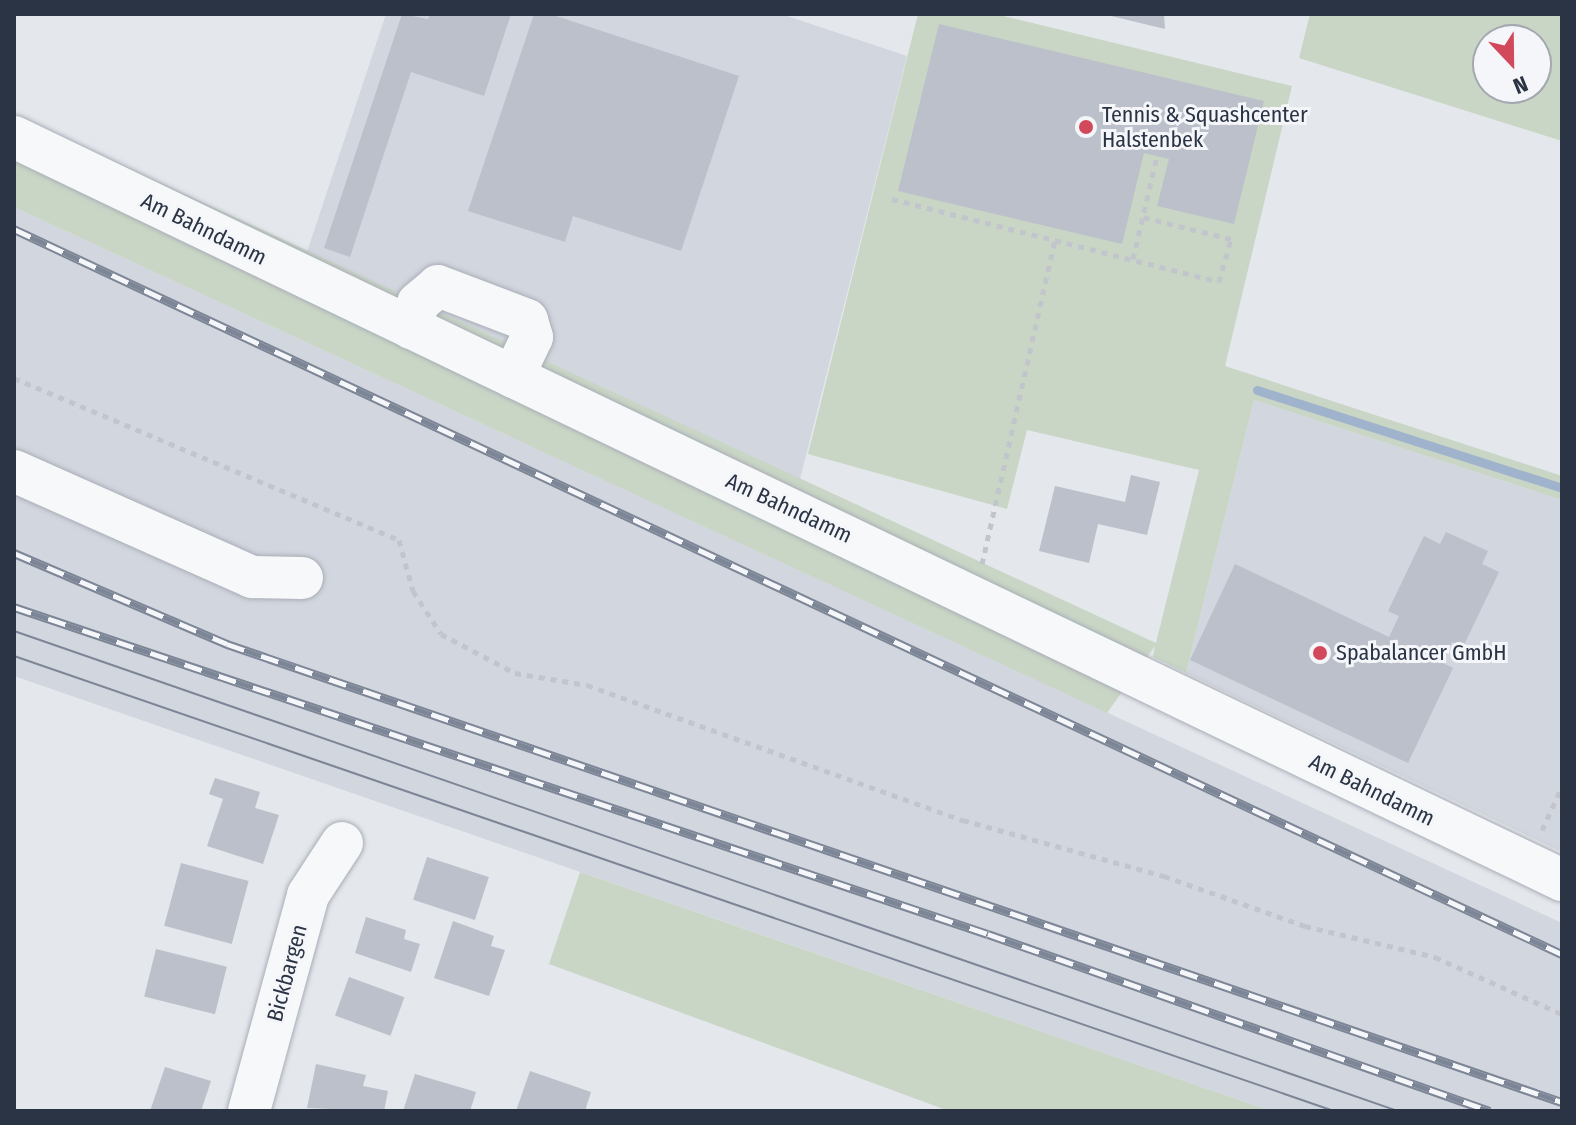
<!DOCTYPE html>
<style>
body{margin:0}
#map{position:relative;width:1576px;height:1125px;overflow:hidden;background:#e4e7ec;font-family:"Fira Sans Condensed",sans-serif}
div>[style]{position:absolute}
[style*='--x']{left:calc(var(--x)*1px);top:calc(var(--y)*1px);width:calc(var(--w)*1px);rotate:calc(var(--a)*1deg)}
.built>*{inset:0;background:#d2d6de}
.green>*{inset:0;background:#c9d6c5}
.stream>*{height:9px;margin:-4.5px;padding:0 4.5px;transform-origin:4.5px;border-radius:4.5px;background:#9fb4cc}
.building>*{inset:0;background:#bbc0ca;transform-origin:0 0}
.path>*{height:5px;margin-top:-2.5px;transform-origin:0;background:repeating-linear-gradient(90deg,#c2c5cb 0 6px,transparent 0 12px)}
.roads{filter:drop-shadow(0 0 2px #a9aeb7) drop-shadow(0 0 2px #a9aeb7)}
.minor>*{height:42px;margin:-21px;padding:0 21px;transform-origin:21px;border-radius:21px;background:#f7f8fa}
.tram>*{height:2px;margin:-1px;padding:0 1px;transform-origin:1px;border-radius:1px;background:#7d8696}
.rail>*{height:9px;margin-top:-4.5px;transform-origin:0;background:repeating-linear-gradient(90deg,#f4f6f9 0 18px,#7d8696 0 36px);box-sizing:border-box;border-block:2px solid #7d8696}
.dots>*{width:22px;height:22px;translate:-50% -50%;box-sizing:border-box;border:4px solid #f4f6f9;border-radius:50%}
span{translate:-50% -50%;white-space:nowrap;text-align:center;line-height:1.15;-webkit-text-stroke:6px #f4f6f9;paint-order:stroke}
.poi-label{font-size:22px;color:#2b3445}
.left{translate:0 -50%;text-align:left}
.street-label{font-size:22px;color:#2b3445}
.frame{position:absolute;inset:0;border:16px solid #2b3445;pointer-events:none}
.north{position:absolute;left:1472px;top:24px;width:80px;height:80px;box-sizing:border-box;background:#f4f6f9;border:2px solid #a4a8b1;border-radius:50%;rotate:158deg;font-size:22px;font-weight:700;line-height:32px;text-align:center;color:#2b3445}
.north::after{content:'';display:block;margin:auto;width:28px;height:36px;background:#d1495b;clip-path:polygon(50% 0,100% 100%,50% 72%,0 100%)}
</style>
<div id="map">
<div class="built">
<i style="clip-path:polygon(386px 14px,781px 14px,907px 56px,800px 479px,307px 252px)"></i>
<i style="clip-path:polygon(14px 207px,1562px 923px,1562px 1111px,1271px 1111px,14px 676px)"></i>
<i style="clip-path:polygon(1254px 400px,1562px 500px,1562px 852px,1186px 673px)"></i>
</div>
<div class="green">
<i style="clip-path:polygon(918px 14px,995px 14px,1292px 86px,1225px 366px,1562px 476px,1562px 500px,1254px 400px,1186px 673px,1153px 657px,1155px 646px,1107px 713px,14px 207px,14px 115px,1156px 643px,1199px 470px,1027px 430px,1007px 509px,808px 454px)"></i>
<i style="clip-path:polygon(evenodd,1310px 14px,1562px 14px,1562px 141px,1299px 58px,1310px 14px,1488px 40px,1536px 40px,1536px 88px,1488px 88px,1488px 40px)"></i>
<i style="clip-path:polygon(580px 872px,1271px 1111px,949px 1111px,549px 964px)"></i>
</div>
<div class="stream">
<i style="--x:1257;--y:390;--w:320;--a:17.8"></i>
</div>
<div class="building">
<i style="clip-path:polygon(402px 14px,428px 19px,430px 14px,511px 14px,484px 96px,411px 72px,350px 257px,324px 248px)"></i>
<i style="clip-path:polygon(534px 14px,550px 14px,739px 76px,681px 251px,573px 216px,565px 242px,468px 211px)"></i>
<i style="clip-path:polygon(1164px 14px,1165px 29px,1107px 15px,1107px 14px)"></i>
<i style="clip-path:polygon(939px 24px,1264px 101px,1234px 224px,1157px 206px,1169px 159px,1144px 153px,1122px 244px,898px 191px)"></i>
<i style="clip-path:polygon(1131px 475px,1160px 482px,1147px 535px,1098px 524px,1089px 563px,1039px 551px,1055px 486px,1125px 502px)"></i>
<i style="clip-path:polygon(1446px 532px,1488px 551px,1482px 564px,1499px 572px,1463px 647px,1452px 642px,1443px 663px,1453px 668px,1408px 763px,1190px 660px,1235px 564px,1389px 637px,1399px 616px,1388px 611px,1424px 536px,1440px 544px)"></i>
<i style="clip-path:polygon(215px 778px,260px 792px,255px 808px,279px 815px,263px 864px,207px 846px,223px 799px,209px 794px)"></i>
<i style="left:427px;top:857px;width:65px;height:45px;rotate:18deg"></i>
<i style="left:181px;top:863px;width:70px;height:65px;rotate:15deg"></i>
<i style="clip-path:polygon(366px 917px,406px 930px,404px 939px,420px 944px,411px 972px,355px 953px)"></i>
<i style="clip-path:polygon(453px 921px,494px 936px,491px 946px,505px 950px,489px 996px,434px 978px)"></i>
<i style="left:156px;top:949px;width:73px;height:49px;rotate:14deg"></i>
<i style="left:349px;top:977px;width:59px;height:41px;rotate:20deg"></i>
<i style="clip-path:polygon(316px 1064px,366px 1075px,363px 1086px,388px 1091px,384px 1111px,307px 1108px)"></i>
<i style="clip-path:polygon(165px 1067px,211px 1081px,201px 1111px,150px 1111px)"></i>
<i style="clip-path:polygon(530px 1071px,591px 1092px,585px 1111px,516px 1111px)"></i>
<i style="clip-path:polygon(415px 1074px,476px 1092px,470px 1111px,403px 1111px)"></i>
</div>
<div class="path">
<i style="--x:892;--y:199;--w:337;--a:14.2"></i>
<i style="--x:1219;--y:282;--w:45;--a:-74.4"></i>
<i style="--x:1231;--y:239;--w:92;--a:-166.1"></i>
<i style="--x:1133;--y:259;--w:106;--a:-76.9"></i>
<i style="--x:14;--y:378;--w:418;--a:22.8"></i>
<i style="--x:399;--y:540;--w:53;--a:74.6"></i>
<i style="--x:413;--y:591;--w:51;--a:56.9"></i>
<i style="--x:441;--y:634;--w:84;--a:27.8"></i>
<i style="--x:515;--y:673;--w:73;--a:9.5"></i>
<i style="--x:587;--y:685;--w:400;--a:19.8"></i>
<i style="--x:963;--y:820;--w:209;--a:15.6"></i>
<i style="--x:1164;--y:876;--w:150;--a:19.5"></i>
<i style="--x:1305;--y:926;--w:134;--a:13.4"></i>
<i style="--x:1435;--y:957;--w:139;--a:24.2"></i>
<i style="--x:982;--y:564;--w:333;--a:-77.3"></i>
<i style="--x:1542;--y:830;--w:47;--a:-65.1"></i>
</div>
<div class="roads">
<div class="minor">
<i style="--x:14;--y:137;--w:1717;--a:25.64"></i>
<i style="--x:411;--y:328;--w:26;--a:-74"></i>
<i style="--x:418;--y:303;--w:26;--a:-40"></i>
<i style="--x:438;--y:286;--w:95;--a:20.9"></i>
<i style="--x:527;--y:320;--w:18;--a:74"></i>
<i style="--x:532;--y:337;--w:44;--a:115.4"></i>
<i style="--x:14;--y:471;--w:261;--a:24"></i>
<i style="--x:252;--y:577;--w:50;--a:1.1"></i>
<i style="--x:249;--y:1111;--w:224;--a:-74.7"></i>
<i style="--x:308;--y:895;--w:62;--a:-56.8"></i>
</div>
</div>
<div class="tram">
<i style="--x:14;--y:631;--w:1465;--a:19.13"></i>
<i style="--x:14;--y:656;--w:1396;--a:19.02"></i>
</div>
<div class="rail">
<i style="--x:14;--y:229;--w:1709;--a:25.1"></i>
<i style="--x:14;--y:553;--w:232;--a:23.1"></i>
<i style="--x:227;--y:644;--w:1411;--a:18.94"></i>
<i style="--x:14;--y:607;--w:1027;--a:18.56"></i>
<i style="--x:988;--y:934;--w:532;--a:19.42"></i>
</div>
<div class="dots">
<i style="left:1086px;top:127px;background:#d1495b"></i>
<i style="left:1320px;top:653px;background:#d1495b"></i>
</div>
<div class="poi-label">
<span class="left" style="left:1102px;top:127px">Tennis &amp; Squashcenter<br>Halstenbek</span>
<span class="left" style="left:1336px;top:653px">Spabalancer GmbH</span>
</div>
<div class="street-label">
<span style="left:204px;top:229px;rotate:26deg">Am Bahndamm</span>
<span style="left:789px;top:508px;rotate:25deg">Am Bahndamm</span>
<span style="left:1372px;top:790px;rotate:26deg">Am Bahndamm</span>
<span style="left:287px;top:973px;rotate:-75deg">Bickbargen</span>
</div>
<div class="frame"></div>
<div class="north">N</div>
</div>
